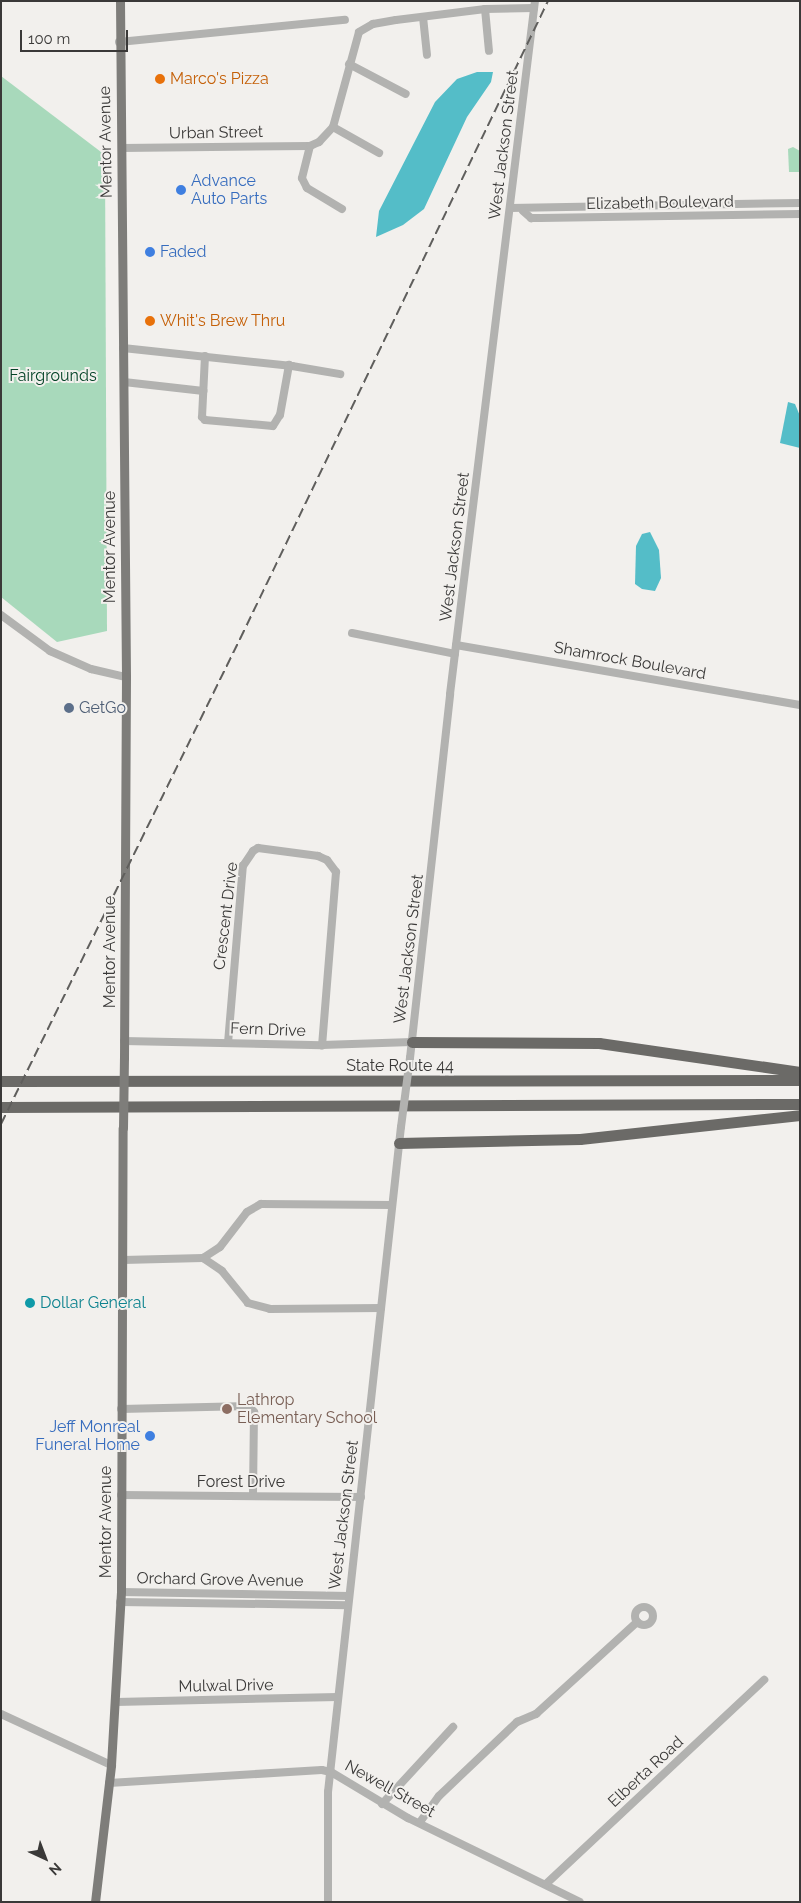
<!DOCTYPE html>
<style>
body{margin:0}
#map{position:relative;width:801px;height:1903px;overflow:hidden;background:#f2f0ed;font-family:Raleway,sans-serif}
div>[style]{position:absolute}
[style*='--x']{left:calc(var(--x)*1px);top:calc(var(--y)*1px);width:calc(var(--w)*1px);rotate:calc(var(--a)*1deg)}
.green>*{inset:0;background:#a8d9bb}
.water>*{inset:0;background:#54bdc8}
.minor>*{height:8px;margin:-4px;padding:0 4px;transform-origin:4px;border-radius:4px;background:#b2b2b0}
.minor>.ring{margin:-4px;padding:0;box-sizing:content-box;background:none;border:8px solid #b2b2b0;border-radius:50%}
.major>*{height:9px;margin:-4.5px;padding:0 4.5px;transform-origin:4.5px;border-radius:4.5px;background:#7e7d7a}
.highway>*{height:11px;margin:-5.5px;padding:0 5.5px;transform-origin:5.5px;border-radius:5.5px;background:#6b6a67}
.rail>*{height:2px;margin-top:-1px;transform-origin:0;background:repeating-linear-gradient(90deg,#5f5e5c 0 10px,transparent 0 15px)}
.minor-bridge>*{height:8px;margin:-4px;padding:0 4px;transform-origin:4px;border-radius:4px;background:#b2b2b0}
.major-bridge>*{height:9px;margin:-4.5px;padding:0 4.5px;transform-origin:4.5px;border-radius:4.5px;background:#7e7d7a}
.dots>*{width:14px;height:14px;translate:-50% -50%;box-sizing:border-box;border:2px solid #f2f0ed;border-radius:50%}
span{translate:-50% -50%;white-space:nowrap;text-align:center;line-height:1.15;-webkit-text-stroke:4px #f2f0ed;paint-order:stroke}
.food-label{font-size:16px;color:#c56008}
.left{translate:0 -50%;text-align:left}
.street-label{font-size:16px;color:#3a3938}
.shop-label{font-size:16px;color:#366cbe}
.right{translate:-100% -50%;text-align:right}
.park-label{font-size:16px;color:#044327}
.service-label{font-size:16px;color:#4e5e75}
.culture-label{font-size:16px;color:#0d838f}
.education-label{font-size:16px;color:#785e54}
.frame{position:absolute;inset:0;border:2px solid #3a3938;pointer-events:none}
.north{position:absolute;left:20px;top:1833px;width:50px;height:50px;-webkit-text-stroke:4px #f2f0ed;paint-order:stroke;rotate:137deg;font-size:14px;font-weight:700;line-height:20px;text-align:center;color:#3a3938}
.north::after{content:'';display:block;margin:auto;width:18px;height:22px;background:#3a3938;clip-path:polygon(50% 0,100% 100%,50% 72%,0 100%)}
.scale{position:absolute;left:20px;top:30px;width:108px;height:22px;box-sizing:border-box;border:2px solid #3a3938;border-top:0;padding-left:6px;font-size:15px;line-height:18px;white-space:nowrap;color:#3a3938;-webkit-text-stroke:4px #f2f0ed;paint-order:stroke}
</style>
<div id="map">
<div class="green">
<i style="clip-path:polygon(1px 76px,105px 155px,107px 631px,57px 642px,1px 597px)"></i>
<i style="clip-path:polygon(793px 147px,800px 151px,800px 172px,789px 172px,788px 149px)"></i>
</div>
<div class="water">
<i style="clip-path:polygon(477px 72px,493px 72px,491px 82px,467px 117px,424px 209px,403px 225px,376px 237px,379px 211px,435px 102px,457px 79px)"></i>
<i style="clip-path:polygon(788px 402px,795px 404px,800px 416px,800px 448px,780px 443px)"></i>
<i style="clip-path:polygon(650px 532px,659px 550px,661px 578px,655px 591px,642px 589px,635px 584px,636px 546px,642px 534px)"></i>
</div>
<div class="minor">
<i style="--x:485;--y:9;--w:42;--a:84.6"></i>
<i style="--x:423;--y:17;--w:38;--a:84"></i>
<i style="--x:119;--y:42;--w:227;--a:-5.6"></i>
<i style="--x:349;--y:64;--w:64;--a:27.8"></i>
<i style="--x:333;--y:127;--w:53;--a:29.5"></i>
<i style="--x:122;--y:148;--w:188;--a:-0.6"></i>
<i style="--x:510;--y:208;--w:290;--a:-1"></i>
<i style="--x:342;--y:209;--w:41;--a:-149"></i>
<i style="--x:307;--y:188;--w:11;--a:-117"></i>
<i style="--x:302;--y:178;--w:33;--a:-76"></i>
<i style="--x:310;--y:146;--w:10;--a:-24"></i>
<i style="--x:319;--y:142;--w:21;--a:-47"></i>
<i style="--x:333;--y:127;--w:98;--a:-74.7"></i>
<i style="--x:359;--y:32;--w:16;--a:-30"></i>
<i style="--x:373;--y:24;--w:23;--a:-10"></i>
<i style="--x:396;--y:20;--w:90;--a:-7"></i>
<i style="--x:485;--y:9;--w:49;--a:-1.2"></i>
<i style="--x:523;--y:211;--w:11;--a:41"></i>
<i style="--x:531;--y:218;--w:9;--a:0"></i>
<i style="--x:540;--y:218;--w:260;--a:-0.9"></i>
<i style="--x:123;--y:348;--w:170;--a:6.1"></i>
<i style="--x:292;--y:366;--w:49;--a:9.5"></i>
<i style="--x:205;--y:356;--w:61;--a:92.8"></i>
<i style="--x:202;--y:417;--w:4;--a:45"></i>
<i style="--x:205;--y:420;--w:68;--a:5"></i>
<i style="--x:273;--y:426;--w:13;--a:-58"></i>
<i style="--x:280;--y:415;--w:51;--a:-79.8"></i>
<i style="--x:124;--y:382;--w:80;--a:6.5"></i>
<i style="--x:1;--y:615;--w:61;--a:36.3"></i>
<i style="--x:50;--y:651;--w:45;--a:23.7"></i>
<i style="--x:91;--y:669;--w:36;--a:13"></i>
<i style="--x:352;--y:633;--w:105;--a:11.5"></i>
<i style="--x:456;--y:645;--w:349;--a:9.9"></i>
<i style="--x:124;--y:1041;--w:198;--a:1.2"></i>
<i style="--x:322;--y:1045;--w:90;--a:-1.9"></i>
<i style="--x:228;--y:1043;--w:178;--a:-85.2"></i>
<i style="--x:243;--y:866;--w:18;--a:-56"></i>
<i style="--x:253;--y:851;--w:6;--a:-31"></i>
<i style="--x:258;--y:848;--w:61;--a:7.6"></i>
<i style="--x:318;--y:856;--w:10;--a:24"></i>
<i style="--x:327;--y:860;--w:15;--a:53"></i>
<i style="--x:336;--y:872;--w:174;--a:94.6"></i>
<i style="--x:410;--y:1058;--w:366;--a:-83.7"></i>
<i style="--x:450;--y:694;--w:698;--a:-83.01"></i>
<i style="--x:203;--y:1258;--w:20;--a:-33"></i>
<i style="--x:220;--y:1247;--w:44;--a:-52.4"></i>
<i style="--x:247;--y:1212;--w:16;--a:-30"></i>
<i style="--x:261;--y:1204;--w:131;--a:0.4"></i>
<i style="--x:123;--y:1260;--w:80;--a:-1.4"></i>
<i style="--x:203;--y:1258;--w:23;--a:34"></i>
<i style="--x:222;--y:1271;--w:41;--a:50.9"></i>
<i style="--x:248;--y:1303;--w:23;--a:15"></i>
<i style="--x:270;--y:1309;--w:111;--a:-0.5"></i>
<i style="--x:121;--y:1409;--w:128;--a:-1.3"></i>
<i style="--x:249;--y:1406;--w:8;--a:50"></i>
<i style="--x:254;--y:1412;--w:83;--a:90.7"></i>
<i style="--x:121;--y:1495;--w:240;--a:0.5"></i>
<i style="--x:121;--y:1592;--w:228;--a:1"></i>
<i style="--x:120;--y:1602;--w:228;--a:0.8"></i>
<i class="ring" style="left:635px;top:1607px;width:10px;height:10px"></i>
<i style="--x:116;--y:1702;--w:222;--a:-1.3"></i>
<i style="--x:1;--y:1714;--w:121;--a:24.9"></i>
<i style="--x:109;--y:1783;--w:213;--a:-3.5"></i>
<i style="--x:322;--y:1770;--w:9;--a:13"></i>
<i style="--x:331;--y:1772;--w:90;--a:30.9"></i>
<i style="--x:408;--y:1818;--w:191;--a:26"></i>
<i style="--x:382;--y:1804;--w:105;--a:-47.3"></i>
<i style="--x:420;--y:1822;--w:32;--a:-54"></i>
<i style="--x:439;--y:1796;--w:108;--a:-43.5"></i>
<i style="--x:517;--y:1722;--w:21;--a:-23"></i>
<i style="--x:536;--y:1714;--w:137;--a:-42.3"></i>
<i style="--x:546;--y:1884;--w:299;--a:-43.1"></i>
<i style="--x:328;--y:1902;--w:110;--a:-90"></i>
<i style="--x:328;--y:1792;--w:669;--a:-83.74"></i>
</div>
<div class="major">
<i style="--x:120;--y:1;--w:676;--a:89.49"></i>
<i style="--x:126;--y:677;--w:381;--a:90.3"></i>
<i style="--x:95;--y:1902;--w:138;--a:-83.3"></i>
<i style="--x:111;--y:1765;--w:173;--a:-86.7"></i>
<i style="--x:121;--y:1592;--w:464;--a:-89.8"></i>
</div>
<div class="highway">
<i style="--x:412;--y:1042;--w:187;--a:0.3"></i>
<i style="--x:599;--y:1043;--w:203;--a:8.2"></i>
<i style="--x:1;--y:1081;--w:799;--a:-0.07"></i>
<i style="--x:1;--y:1107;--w:799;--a:-0.22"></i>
<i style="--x:399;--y:1143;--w:181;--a:-1.3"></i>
<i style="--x:580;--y:1139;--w:221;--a:-6.2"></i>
</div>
<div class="rail">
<i style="--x:1;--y:1124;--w:541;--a:-63.77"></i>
<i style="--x:240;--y:639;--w:708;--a:-64.23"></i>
</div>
<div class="minor-bridge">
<i style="--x:401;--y:1127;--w:70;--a:-82.6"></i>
</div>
<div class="major-bridge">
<i style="--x:123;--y:1128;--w:70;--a:-89.2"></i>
</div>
<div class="dots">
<i style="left:160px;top:79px;background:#e8710a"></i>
<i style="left:181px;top:190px;background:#3f7fe0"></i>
<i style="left:150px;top:252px;background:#3f7fe0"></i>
<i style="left:150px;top:321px;background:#e8710a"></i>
<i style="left:69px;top:708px;background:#5c6f8a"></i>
<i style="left:30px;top:1303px;background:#0f9aa8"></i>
<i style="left:227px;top:1409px;background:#8d6e63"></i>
<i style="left:150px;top:1436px;background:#3f7fe0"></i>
</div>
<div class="food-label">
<span class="left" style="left:170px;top:79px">Marco's Pizza</span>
<span class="left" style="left:160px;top:321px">Whit's Brew Thru</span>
</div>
<div class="street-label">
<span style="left:216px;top:133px;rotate:-1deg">Urban Street</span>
<span style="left:106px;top:142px;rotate:-91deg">Mentor Avenue</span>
<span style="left:504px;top:145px;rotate:-83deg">West Jackson Street</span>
<span style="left:660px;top:203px;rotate:-1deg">Elizabeth Boulevard</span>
<span style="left:110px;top:547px;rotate:-90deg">Mentor Avenue</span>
<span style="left:455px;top:547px;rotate:-83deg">West Jackson Street</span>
<span style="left:630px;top:661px;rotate:10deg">Shamrock Boulevard</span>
<span style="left:226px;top:916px;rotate:-83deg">Crescent Drive</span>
<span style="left:409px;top:949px;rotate:-83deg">West Jackson Street</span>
<span style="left:110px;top:952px;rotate:-90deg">Mentor Avenue</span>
<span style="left:268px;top:1030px;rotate:2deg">Fern Drive</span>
<span style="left:400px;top:1066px">State Route 44</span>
<span style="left:241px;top:1482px">Forest Drive</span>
<span style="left:344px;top:1515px;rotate:-83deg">West Jackson Street</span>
<span style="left:106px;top:1522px;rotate:-90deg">Mentor Avenue</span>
<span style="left:220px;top:1580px;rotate:1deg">Orchard Grove Avenue</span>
<span style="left:226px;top:1686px;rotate:-1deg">Mulwal Drive</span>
<span style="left:646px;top:1772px;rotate:-43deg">Elberta Road</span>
<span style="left:390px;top:1789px;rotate:29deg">Newell Street</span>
</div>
<div class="shop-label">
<span class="left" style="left:191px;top:190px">Advance<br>Auto Parts</span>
<span class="left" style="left:160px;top:252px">Faded</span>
<span class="right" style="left:140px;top:1436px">Jeff Monreal<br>Funeral Home</span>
</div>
<div class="park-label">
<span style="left:53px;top:376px">Fairgrounds</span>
</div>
<div class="service-label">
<span class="left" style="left:79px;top:708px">GetGo</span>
</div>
<div class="culture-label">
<span class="left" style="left:40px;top:1303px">Dollar General</span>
</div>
<div class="education-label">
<span class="left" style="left:237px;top:1409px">Lathrop<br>Elementary School</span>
</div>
<div class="frame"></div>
<div class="north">N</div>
<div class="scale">100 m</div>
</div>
